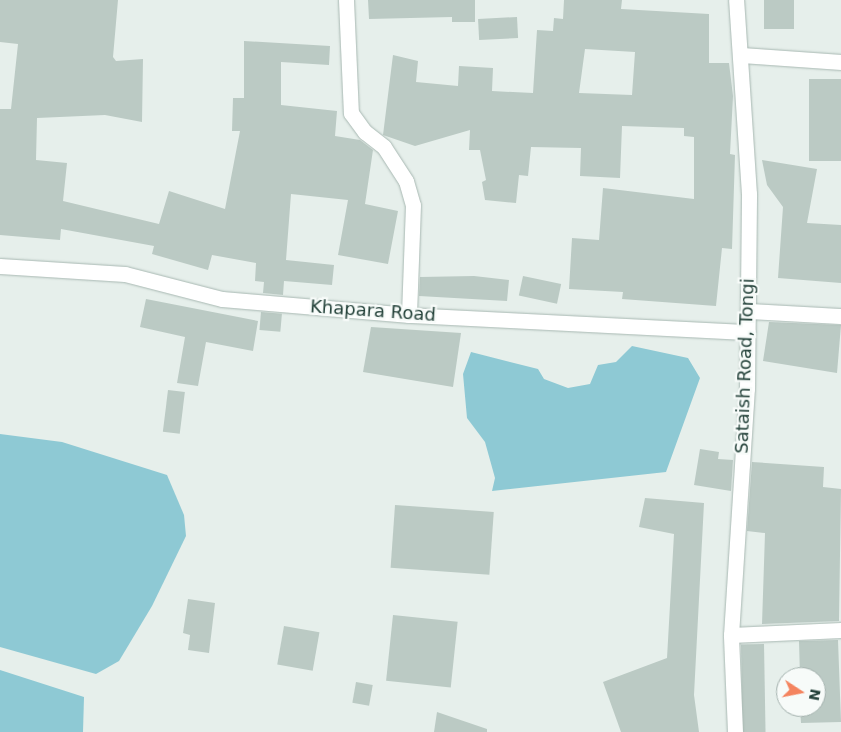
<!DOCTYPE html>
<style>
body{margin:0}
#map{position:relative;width:841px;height:732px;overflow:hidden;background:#e6efeb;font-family:"DejaVu Sans",sans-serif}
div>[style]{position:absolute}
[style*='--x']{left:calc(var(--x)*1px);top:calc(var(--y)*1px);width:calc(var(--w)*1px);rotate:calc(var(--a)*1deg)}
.water>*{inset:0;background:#8ec9d4}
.building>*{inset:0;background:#bbcac4;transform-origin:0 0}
.roads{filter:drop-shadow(0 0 1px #a8b8b2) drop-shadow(0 0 1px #a8b8b2)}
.minor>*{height:15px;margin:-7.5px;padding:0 7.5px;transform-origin:7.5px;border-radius:7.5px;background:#fff}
.tertiary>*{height:15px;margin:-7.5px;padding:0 7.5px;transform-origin:7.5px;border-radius:7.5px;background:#fff}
span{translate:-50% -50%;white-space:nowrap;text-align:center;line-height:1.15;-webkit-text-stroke:4.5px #f7fbf9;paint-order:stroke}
.street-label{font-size:18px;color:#24423a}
.north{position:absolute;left:776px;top:667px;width:50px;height:50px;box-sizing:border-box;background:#f7fbf9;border:1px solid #a3b1ad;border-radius:50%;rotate:101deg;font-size:14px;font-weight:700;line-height:20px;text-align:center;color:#24423a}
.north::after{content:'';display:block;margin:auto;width:18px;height:22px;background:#f4845f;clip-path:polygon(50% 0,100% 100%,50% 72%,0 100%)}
</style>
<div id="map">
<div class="water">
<i style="clip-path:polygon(632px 346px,688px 358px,700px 378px,666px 472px,492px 491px,495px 478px,485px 442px,467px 418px,463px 374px,471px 352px,538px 369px,544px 379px,568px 388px,590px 384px,598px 365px,616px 362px)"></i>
<i style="clip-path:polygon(0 434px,62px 442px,167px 475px,184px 515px,186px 536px,152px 606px,119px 661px,96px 674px,0 647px)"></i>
<i style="clip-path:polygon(0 670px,84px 697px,83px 732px,0 732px)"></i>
</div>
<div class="building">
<i style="clip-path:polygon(0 0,118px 0,113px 57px,116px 61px,143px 59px,142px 122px,105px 115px,37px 118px,36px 160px,67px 163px,63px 201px,159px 224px,169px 191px,225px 209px,240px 131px,232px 131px,233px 98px,244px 98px,244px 41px,330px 46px,329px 65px,281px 62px,281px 105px,337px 111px,335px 136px,360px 140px,373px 150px,365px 204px,398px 211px,388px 264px,338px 255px,348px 200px,291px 194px,286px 260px,334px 265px,332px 285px,284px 281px,283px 295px,263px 293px,264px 282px,255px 281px,256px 263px,212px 255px,208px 270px,152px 254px,154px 246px,61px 229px,60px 240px,0 235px,0 109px,11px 109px,18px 44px,0 42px)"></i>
<i style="clip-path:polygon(368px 0,475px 0,475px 22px,452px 22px,452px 17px,369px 19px)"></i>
<i style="clip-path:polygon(evenodd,564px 0,622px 0,621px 9px,709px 14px,709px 63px,729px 63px,733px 96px,730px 154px,735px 155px,732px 249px,722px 248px,716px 306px,622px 299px,623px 292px,569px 289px,572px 238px,599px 240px,603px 188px,694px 199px,694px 137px,684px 136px,684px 128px,622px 126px,620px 178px,580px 176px,581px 148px,531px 147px,528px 176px,519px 175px,516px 203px,485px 200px,482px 182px,486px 180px,480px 150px,469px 150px,470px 130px,415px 146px,383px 135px,393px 55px,418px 61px,416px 82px,458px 86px,459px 66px,493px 68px,492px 91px,533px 93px,537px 30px,553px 31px,554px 18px,563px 19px,564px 0,585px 49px,635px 52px,632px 95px,579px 93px,585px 49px)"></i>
<i style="left:764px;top:0;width:30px;height:29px"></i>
<i style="left:517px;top:17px;width:21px;height:39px;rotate:87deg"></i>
<i style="left:809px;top:79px;width:32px;height:82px"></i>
<i style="clip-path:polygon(762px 160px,817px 169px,807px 223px,841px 225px,841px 283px,778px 278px,783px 207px,767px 185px)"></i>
<i style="clip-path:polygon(474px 276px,509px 280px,507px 301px,419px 296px,420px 277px)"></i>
<i style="left:523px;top:276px;width:39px;height:20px;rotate:12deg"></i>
<i style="clip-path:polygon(146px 299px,258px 321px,253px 351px,206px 342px,198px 386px,177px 383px,185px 337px,140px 327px)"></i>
<i style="left:261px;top:312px;width:21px;height:18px;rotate:5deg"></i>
<i style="clip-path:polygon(769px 322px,841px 325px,837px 373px,763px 361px)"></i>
<i style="clip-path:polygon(371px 327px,461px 333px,453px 387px,363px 372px)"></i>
<i style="left:168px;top:390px;width:17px;height:42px;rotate:7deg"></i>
<i style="clip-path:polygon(700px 449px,719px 452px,718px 459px,733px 460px,731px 491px,694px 485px)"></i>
<i style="clip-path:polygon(752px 462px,824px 467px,823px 487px,841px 489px,839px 621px,762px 624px,765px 533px,747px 531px)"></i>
<i style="clip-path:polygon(645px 498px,704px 503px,694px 695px,699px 732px,621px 732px,603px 682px,667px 658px,674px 534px,639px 527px)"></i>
<i style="left:395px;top:505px;width:99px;height:63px;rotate:4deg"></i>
<i style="clip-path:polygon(188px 599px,215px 603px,209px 653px,188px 650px,190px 635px,183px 633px)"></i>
<i style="left:393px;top:615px;width:65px;height:66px;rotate:6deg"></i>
<i style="left:284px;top:626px;width:36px;height:39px;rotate:10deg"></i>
<i style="clip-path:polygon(838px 640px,841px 722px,801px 723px,800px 707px,816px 707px,816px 677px,800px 677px,799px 641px)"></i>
<i style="left:764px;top:644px;width:88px;height:23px;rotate:89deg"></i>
<i style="left:356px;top:682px;width:17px;height:21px;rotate:10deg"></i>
<i style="clip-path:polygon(437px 712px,487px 729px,487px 732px,434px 732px)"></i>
</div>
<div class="roads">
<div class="minor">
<i style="--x:346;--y:0;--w:113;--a:87.5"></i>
<i style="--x:351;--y:113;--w:24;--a:54"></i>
<i style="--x:365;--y:132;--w:24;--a:38"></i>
<i style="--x:384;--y:147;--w:40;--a:57.1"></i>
<i style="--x:406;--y:181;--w:25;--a:74"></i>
<i style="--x:413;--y:205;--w:110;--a:92.1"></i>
<i style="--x:742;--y:55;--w:99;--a:4"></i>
<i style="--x:748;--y:311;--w:93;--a:3.1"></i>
<i style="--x:731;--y:635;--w:110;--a:-2.6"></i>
</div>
<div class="tertiary">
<i style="--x:0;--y:266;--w:125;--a:3.7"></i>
<i style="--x:125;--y:274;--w:100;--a:14.5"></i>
<i style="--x:222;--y:299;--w:188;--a:4.9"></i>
<i style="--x:409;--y:315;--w:339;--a:2.9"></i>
<i style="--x:735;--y:732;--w:97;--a:-92.4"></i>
<i style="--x:731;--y:635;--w:247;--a:-86.3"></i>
<i style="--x:747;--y:389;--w:195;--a:-89.4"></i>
<i style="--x:749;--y:194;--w:194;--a:-93.8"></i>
</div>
</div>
<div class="street-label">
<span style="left:373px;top:311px;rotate:4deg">Khapara Road</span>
<span style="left:745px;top:366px;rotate:-88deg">Sataish Road, Tongi</span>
</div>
<div class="north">N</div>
</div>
